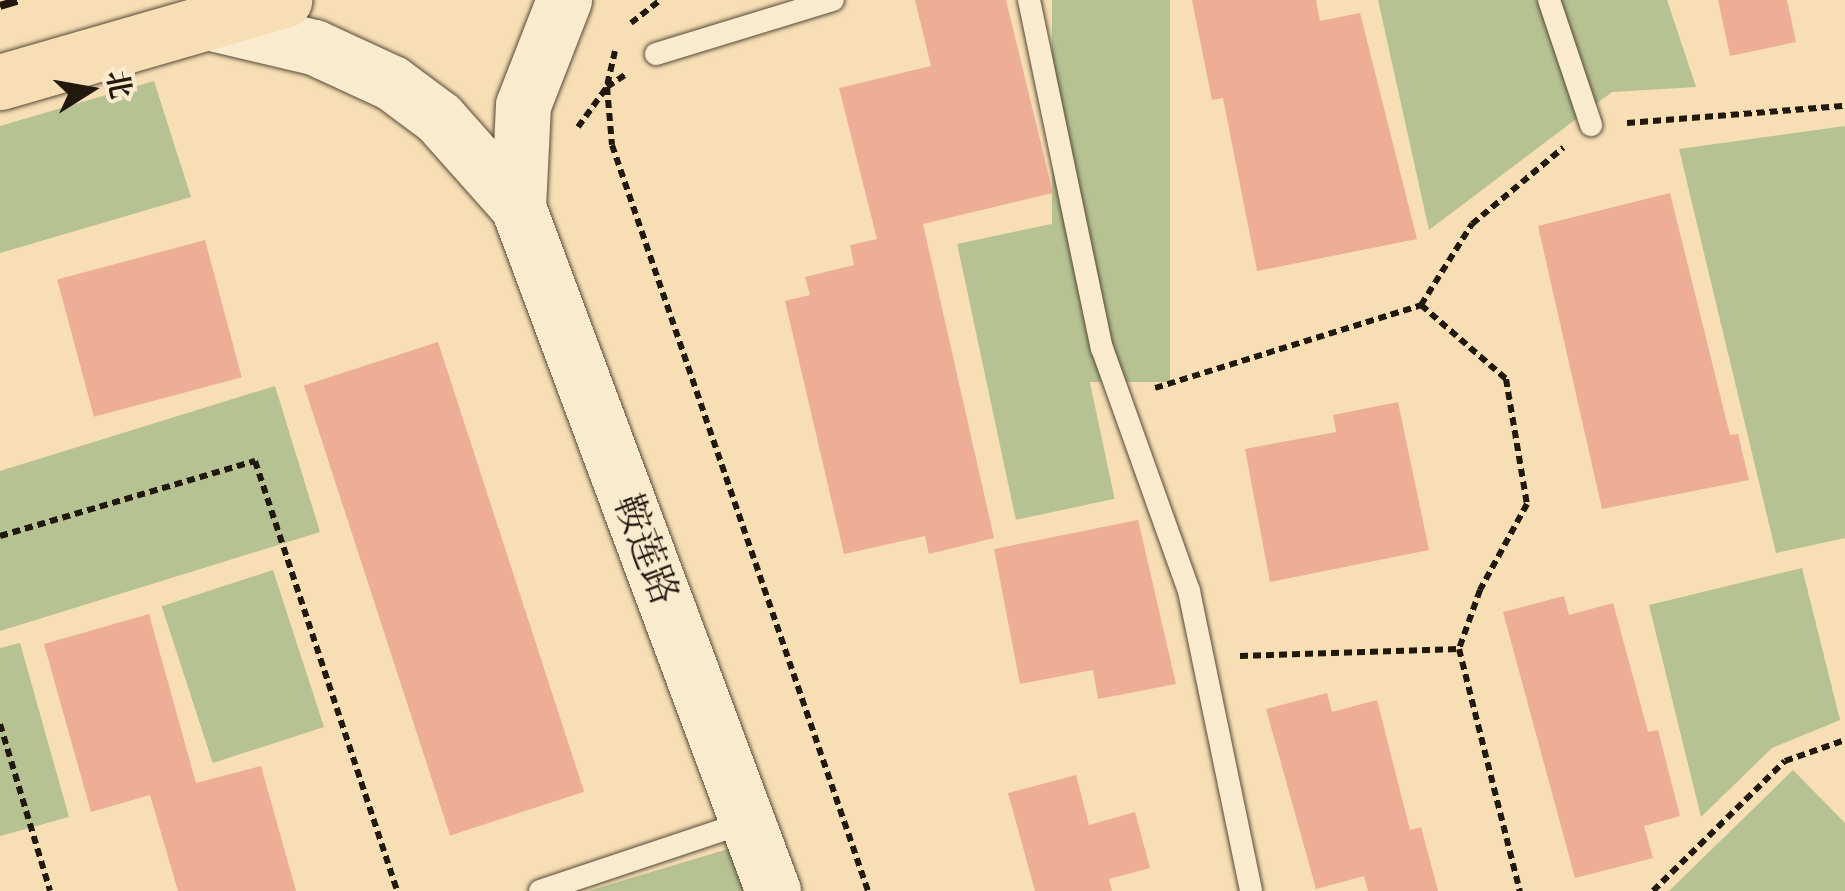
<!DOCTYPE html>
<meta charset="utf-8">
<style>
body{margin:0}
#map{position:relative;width:1845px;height:891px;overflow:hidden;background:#f7deb4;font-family:"EB Garamond","Noto Serif SC",serif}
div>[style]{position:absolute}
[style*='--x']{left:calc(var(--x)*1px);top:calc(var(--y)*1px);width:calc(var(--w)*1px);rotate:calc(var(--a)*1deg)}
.green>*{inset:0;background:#b6c292;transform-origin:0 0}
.building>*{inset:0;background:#eeae96;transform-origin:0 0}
.path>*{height:6px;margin-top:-3px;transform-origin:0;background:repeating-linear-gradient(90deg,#21180e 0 8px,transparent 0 13px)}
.roads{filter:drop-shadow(0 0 2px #564a38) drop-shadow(0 0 2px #564a38)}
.lane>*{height:22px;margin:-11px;padding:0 11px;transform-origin:11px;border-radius:11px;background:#faeace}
.secondary>*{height:55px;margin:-27.5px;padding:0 27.5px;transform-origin:27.5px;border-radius:27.5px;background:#faeace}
.highway>*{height:55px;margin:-27.5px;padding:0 27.5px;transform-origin:27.5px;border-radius:27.5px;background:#f7deb4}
.rail>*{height:8px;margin-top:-4px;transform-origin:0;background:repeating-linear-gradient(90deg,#21180e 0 18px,transparent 0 36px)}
span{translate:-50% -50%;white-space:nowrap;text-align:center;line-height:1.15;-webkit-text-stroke:8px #faeace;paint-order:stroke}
.street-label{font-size:38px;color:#21180e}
.north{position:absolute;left:40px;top:40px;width:100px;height:100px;-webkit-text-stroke:8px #faeace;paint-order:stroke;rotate:79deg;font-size:28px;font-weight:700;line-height:40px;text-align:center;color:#21180e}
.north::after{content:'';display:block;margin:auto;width:35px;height:45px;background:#21180e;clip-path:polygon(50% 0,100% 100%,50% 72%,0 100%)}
</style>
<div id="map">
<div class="green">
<i style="left:1052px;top:0;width:118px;height:382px"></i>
<i style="clip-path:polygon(1378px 0,1667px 0,1696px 87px,1612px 92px,1429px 230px)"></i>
<i style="clip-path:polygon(154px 81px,191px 197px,0 253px,0 126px)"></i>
<i style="clip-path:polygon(1845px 126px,1845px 538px,1776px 553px,1679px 149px)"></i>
<i style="left:1056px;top:223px;width:282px;height:101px;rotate:78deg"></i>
<i style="clip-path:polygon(275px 386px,320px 532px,0 631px,0 471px)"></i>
<i style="clip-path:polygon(1802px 568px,1840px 720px,1772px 748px,1701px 817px,1649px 605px)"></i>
<i style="left:273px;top:570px;width:165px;height:117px;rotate:72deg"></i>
<i style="clip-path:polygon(20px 643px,69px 817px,0 836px,0 648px)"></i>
<i style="clip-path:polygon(1793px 770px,1845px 823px,1845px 891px,1669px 891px)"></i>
<i style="clip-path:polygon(741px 845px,757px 891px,588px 891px)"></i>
</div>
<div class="building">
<i style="clip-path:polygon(915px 0,1006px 0,1053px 193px,923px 224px,994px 538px,929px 554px,925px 536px,844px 554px,785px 301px,810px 295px,805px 277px,854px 265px,850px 245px,877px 239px,839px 88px,931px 66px)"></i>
<i style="clip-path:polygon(1192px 0,1316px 0,1320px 21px,1360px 13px,1417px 239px,1257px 271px,1223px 98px,1212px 100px)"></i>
<i style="clip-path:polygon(1718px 0,1787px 0,1796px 42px,1730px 56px)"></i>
<i style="clip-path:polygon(1670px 193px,1730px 435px,1738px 434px,1749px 480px,1602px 509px,1538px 226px)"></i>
<i style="left:205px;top:240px;width:142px;height:153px;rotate:75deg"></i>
<i style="left:438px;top:342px;width:473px;height:141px;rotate:72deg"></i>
<i style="clip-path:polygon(1398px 402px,1429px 550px,1270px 582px,1245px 449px,1336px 432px,1333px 415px)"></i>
<i style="clip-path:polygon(1138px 520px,1176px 684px,1098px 699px,1093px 670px,1020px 684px,994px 549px)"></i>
<i style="clip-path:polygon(1564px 596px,1569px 615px,1613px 603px,1648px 732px,1658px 730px,1680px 816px,1644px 826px,1653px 858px,1575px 878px,1503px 612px)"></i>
<i style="clip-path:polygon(149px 614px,196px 783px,261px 766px,296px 891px,178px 891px,150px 795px,91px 812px,44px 644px)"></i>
<i style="clip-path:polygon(1327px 693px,1332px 712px,1377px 700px,1410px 830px,1421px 827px,1438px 891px,1368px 891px,1364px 876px,1316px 889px,1266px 709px)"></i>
<i style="clip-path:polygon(1076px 775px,1089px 825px,1135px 812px,1150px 868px,1109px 879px,1112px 891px,1035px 891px,1008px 793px)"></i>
</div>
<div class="path">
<i style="--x:631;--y:23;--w:37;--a:-38"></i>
<i style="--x:615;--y:51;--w:37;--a:103"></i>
<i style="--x:607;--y:87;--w:58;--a:85.1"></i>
<i style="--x:612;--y:145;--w:789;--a:71.06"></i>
<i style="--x:1627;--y:123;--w:219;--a:-4.5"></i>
<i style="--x:578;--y:127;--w:49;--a:-54.1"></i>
<i style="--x:607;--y:87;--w:23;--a:-34"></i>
<i style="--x:1421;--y:305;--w:113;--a:41"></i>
<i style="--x:1506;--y:379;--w:127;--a:80.5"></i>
<i style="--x:1527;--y:504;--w:98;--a:118.7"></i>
<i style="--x:1480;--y:590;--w:63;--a:109.6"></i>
<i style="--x:1459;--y:649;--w:250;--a:75.9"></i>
<i style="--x:1155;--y:388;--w:279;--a:-17.3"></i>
<i style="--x:1421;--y:305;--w:96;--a:-57.8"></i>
<i style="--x:1472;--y:224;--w:119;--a:-39.9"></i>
<i style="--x:0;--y:536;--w:266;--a:-16.4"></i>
<i style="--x:255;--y:461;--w:453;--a:71.7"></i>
<i style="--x:1240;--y:656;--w:219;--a:-1.8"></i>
<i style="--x:0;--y:724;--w:174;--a:73.3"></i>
<i style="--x:1653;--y:891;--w:185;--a:-44.6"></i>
<i style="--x:1785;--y:761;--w:64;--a:-19.3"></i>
</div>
<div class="roads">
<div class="lane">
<i style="--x:1029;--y:0;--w:356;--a:78.2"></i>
<i style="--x:1102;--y:348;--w:258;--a:70.3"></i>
<i style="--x:1189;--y:591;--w:306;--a:78.3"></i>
<i style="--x:1549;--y:0;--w:132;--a:71.4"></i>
<i style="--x:656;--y:54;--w:185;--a:-17"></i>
<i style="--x:540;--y:891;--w:220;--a:-18.5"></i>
</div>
<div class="secondary">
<i style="--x:207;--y:22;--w:110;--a:13.2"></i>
<i style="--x:314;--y:47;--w:86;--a:24.8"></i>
<i style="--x:392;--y:83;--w:59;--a:36.7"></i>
<i style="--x:439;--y:118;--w:119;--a:48.4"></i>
<i style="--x:518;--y:207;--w:730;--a:69.55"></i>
<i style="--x:518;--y:207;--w:102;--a:-87.2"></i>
<i style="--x:523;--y:105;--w:113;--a:-68.7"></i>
</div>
<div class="highway">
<i style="--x:0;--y:82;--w:296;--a:-16.1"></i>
</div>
</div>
<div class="rail">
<i style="--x:0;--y:6;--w:21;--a:-17"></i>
</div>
<div class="street-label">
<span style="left:647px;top:549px;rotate:69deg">鞍莲路</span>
</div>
<div class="north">北</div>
</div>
